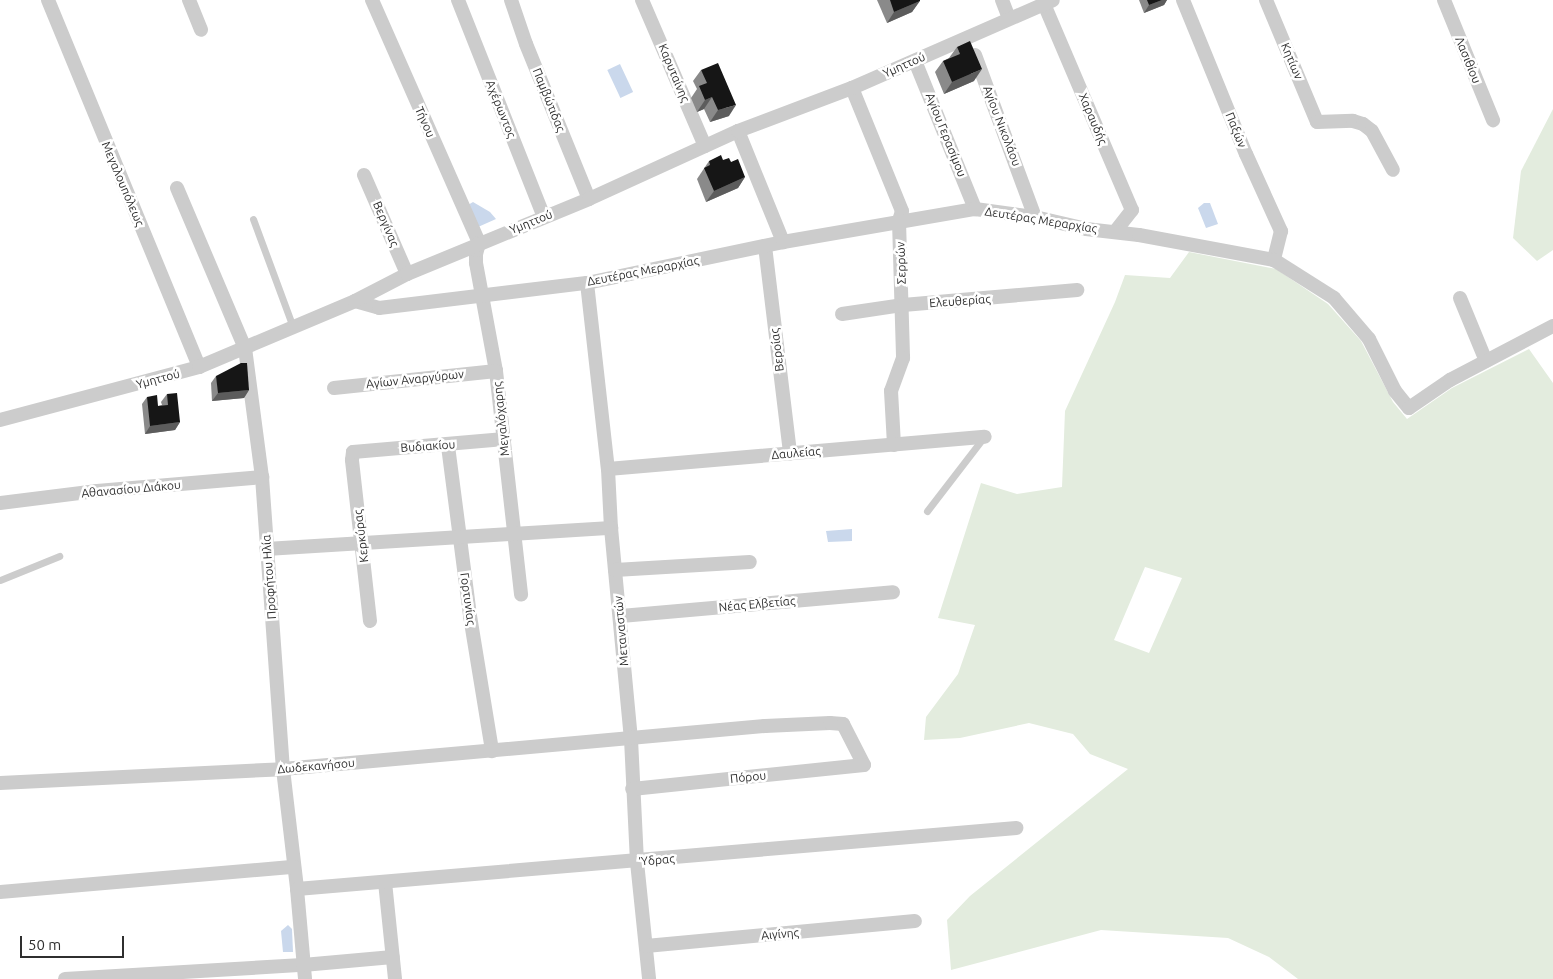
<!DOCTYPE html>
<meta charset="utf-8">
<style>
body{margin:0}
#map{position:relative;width:1553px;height:979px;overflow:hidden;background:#fff;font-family:Ubuntu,sans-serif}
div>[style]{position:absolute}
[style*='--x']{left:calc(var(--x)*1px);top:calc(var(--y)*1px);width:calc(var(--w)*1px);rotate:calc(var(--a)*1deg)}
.green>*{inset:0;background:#e3ecde}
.water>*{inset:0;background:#cad8ec;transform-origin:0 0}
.lane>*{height:7px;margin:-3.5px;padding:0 3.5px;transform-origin:3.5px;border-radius:3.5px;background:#ccc}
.street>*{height:14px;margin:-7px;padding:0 7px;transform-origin:7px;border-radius:7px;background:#ccc}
.wall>*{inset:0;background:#8a8a8a}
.shaded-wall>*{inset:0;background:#5c5c5c}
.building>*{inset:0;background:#161616}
span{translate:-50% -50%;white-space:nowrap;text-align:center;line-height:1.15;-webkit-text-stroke:5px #fff;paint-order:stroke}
.street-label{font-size:12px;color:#2f2f2f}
.scale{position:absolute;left:20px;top:936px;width:104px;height:22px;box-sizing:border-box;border:2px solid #2f2f2f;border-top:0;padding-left:6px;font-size:15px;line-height:18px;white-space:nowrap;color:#2f2f2f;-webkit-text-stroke:4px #fff;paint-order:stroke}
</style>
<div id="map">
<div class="green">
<i style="clip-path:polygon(1553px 109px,1553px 250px,1537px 261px,1513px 238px,1521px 171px)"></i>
<i style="clip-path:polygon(evenodd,1189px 252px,1276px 269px,1328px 304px,1361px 341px,1393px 402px,1407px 419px,1452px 388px,1529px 349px,1553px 383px,1553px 979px,1298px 979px,1269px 957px,1228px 938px,1101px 930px,951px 970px,947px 920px,970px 896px,1128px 769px,1090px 754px,1073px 734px,1029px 723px,960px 738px,924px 740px,926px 717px,958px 674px,975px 625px,938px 618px,981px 483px,1017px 494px,1062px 487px,1065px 411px,1115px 302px,1125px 275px,1170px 278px,1189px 252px,1145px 567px,1182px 578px,1149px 653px,1114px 640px,1145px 567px)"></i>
</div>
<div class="water">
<i style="left:620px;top:64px;width:31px;height:14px;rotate:65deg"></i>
<i style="clip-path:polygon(473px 202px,490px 212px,496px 219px,478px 227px,468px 205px)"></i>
<i style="clip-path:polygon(1204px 203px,1210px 203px,1218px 224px,1206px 228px,1198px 208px)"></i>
<i style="clip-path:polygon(852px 529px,852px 541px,828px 542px,826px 531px)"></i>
<i style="clip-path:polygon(288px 925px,292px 929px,293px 952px,283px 952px,281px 931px)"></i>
</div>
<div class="lane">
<i style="--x:253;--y:219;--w:115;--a:69.7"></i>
<i style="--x:927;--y:511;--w:92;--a:-52.5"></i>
<i style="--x:0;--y:580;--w:64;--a:-22.1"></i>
</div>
<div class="street">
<i style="--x:48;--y:0;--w:397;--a:67.6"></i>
<i style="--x:189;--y:0;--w:32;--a:68"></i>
<i style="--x:372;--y:0;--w:266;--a:66.2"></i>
<i style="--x:479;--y:243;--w:11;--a:105"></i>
<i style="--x:476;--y:254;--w:9;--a:90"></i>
<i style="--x:476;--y:263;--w:110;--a:79.5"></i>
<i style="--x:496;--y:371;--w:225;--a:83.6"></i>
<i style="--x:458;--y:0;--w:233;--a:68.4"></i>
<i style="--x:511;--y:0;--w:46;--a:71.2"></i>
<i style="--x:526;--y:44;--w:167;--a:67.9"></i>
<i style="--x:642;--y:0;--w:159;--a:66.7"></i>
<i style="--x:1002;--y:0;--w:19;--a:69"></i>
<i style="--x:1183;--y:0;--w:166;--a:67.8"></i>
<i style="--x:1246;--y:154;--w:85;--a:65.6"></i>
<i style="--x:1281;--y:231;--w:30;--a:104"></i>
<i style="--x:1266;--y:0;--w:132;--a:67.3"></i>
<i style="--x:1317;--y:122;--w:36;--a:-2"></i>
<i style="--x:1353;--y:121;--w:10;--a:17"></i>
<i style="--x:1363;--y:124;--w:11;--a:38"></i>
<i style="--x:1372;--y:131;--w:44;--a:61.7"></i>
<i style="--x:1444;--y:0;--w:130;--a:67.8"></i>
<i style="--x:1044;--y:4;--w:224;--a:66.9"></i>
<i style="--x:1132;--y:210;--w:28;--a:128"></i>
<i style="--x:975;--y:55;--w:173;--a:69.7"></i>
<i style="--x:915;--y:61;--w:160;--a:67.9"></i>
<i style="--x:852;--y:88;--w:133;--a:67.9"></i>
<i style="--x:902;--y:211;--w:10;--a:107"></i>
<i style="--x:899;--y:221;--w:137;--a:88.3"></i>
<i style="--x:903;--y:358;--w:35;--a:110"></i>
<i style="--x:891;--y:391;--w:54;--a:86.8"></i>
<i style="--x:738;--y:131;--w:120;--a:67.9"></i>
<i style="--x:364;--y:175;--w:108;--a:66.5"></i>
<i style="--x:177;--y:188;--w:174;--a:67"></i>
<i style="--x:245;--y:348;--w:130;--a:82.5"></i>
<i style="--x:262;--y:477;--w:293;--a:85.9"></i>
<i style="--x:283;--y:769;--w:121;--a:83.3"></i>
<i style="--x:297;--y:889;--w:90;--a:84.9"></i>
<i style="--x:765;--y:246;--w:209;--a:83.1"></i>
<i style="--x:587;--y:283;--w:187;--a:83.6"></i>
<i style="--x:608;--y:469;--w:59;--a:87.1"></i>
<i style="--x:611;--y:528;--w:212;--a:84.6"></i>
<i style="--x:631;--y:739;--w:123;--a:87.2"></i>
<i style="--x:637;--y:862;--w:118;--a:84.1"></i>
<i style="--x:1460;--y:298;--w:68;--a:67.6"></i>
<i style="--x:355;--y:301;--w:25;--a:16"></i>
<i style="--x:379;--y:308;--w:209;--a:-6.9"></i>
<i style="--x:587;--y:283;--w:200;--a:-11.8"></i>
<i style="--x:783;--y:242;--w:195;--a:-9.8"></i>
<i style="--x:975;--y:209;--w:61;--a:7.6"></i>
<i style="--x:1035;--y:217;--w:52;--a:13.2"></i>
<i style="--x:1086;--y:229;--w:53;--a:6.5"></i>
<i style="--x:1139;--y:235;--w:137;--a:10.5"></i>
<i style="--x:1274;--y:260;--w:71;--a:32.3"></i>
<i style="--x:1334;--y:298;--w:54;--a:49.5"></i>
<i style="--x:1369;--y:339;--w:58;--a:63.4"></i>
<i style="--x:1395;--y:391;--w:22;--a:51"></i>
<i style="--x:1409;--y:408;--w:50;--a:-34.3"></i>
<i style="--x:1450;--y:380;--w:116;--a:-27.7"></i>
<i style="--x:842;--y:314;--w:62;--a:-8.4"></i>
<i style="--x:903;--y:305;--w:175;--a:-4.9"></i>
<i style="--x:334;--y:388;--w:163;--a:-6"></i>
<i style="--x:0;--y:420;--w:206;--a:-14.9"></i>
<i style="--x:199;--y:367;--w:169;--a:-22.9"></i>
<i style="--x:355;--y:301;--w:59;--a:-27.4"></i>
<i style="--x:407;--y:274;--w:197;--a:-22.4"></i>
<i style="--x:589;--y:199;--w:164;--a:-24.5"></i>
<i style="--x:738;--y:131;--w:122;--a:-20.7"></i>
<i style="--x:852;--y:88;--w:219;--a:-23.6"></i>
<i style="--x:448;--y:446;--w:171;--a:82.6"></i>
<i style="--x:470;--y:616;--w:137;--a:80.7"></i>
<i style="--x:608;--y:469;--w:378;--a:-4.9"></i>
<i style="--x:0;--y:503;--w:98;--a:-7.1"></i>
<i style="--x:97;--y:491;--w:166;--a:-4.8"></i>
<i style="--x:266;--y:549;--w:346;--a:-3.5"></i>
<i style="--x:615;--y:570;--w:135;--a:-3.4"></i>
<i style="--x:621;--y:616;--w:273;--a:-5"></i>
<i style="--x:370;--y:621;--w:162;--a:-96.4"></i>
<i style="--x:352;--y:460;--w:8;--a:-83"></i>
<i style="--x:353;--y:452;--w:152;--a:-4.9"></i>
<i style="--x:0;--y:783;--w:283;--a:-2.8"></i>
<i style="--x:283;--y:769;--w:484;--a:-5.1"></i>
<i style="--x:765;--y:726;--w:65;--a:-2.6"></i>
<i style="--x:830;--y:723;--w:13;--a:4"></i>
<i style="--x:843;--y:724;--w:46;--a:62.9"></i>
<i style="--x:864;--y:765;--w:233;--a:174.1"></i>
<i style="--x:385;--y:882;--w:98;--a:84.1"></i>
<i style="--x:297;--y:889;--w:722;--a:-4.85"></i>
<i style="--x:0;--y:892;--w:295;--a:-4.9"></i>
<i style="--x:646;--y:946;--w:270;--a:-5.3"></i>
<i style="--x:65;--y:979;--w:238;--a:-3.4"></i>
<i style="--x:303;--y:965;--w:90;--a:-5.1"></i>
</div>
<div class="wall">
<i style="clip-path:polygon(877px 0,920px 0,912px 12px,887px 23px)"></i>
<i style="clip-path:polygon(1139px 0,1167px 0,1164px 5px,1144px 13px)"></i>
<i style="clip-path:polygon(957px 47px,974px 81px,944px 94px,935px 72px,943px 61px,949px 58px)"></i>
<i style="clip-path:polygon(701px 70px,729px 116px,710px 122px,704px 109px,697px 112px,691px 98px,697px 89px,693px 81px)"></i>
<i style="clip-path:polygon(723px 160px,731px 162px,745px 177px,738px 188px,706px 202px,697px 179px,709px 161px)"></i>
<i style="clip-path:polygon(216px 376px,249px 390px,244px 398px,212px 401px,211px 383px)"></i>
<i style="clip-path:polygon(167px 394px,180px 422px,175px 430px,145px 434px,142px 404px,147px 397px,158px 406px,162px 405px,161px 402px)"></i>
</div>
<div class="shaded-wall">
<i style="clip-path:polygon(1162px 0,1167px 0,1164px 5px,1144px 13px,1149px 5px)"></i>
<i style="clip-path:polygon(920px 1px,912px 12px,887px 23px,894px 12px)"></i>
<i style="clip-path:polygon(982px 69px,974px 81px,944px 94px,952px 82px)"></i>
<i style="clip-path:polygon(712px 97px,704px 109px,697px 112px,705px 100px)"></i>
<i style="clip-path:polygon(736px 105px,729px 116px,710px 122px,718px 110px)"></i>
<i style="clip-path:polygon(745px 177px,738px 188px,706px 202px,714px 191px)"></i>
<i style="clip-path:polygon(249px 390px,244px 398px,212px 401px,218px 393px)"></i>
<i style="clip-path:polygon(180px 422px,175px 430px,145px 434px,150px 426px)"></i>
</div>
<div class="building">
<i style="clip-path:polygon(890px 0,920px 0,920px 1px,894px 12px)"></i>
<i style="clip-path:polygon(1147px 0,1162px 0,1149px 5px)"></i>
<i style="clip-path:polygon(970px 41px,982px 69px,952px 82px,943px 61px,960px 54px,957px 47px)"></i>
<i style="clip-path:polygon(718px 63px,736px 105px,718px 110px,712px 97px,705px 100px,699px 86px,707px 83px,701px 70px)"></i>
<i style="clip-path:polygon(721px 155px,723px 160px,729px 158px,731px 162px,738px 159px,745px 177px,714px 191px,704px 168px,710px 165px,709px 161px)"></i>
<i style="clip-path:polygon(241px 363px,247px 363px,249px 390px,218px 393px,216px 376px)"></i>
<i style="clip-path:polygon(177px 393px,180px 422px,150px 426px,147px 397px,157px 395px,158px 406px,168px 405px,167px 394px)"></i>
</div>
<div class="street-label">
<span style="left:1468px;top:60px;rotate:68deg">Λασιθίου</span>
<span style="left:1292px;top:61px;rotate:67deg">Κητίων</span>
<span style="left:904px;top:65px;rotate:-24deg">Υμηττού</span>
<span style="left:674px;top:73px;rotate:67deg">Καρυταίνης</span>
<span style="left:549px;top:100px;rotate:68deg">Παμβώτιδας</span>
<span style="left:501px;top:109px;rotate:68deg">Αχέρωντος</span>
<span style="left:1093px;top:119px;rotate:67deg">Χαραυδής</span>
<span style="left:425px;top:122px;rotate:66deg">Τήνου</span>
<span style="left:1002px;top:126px;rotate:69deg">Αγίου Νικολάου</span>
<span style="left:1236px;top:130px;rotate:68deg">Παξών</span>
<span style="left:946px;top:135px;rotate:68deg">Αγίου Γερασίμου</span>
<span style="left:123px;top:184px;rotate:67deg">Μεγαλουπόλεως</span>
<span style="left:1041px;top:220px;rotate:9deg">Δευτέρας Μεραρχίας</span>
<span style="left:531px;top:222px;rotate:-22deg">Υμηττού</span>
<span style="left:386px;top:224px;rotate:67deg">Βεργίνας</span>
<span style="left:901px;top:263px;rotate:-92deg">Σερρών</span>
<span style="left:643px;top:271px;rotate:-11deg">Δευτέρας Μεραρχίας</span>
<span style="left:960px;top:301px;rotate:-4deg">Ελευθερίας</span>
<span style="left:777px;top:350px;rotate:-97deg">Βεροίας</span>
<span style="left:158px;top:379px;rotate:-15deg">Υμηττού</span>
<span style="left:415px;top:379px;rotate:-6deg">Αγίων Αναργύρων</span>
<span style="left:501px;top:419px;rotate:-96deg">Μεγαλόχαρης</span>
<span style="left:428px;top:446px;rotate:-4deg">Βυδιακίου</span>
<span style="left:796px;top:453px;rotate:-5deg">Δαυλείας</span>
<span style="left:131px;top:489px;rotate:-5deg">Αθανασίου Διάκου</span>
<span style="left:361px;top:536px;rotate:-97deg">Κερκύρας</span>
<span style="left:269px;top:577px;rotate:-94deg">Προφήτου Ηλία</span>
<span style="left:468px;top:599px;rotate:82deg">Γορτυνίας</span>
<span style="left:757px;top:604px;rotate:-5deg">Νέας Ελβετίας</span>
<span style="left:621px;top:631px;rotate:-95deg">Μεταναστών</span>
<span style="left:316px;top:766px;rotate:-5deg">Δωδεκανήσου</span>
<span style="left:748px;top:777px;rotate:-6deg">Πόρου</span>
<span style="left:657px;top:860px;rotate:-5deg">Ύδρας</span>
<span style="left:780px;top:934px;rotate:-5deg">Αιγίνης</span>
</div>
<div class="scale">50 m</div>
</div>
